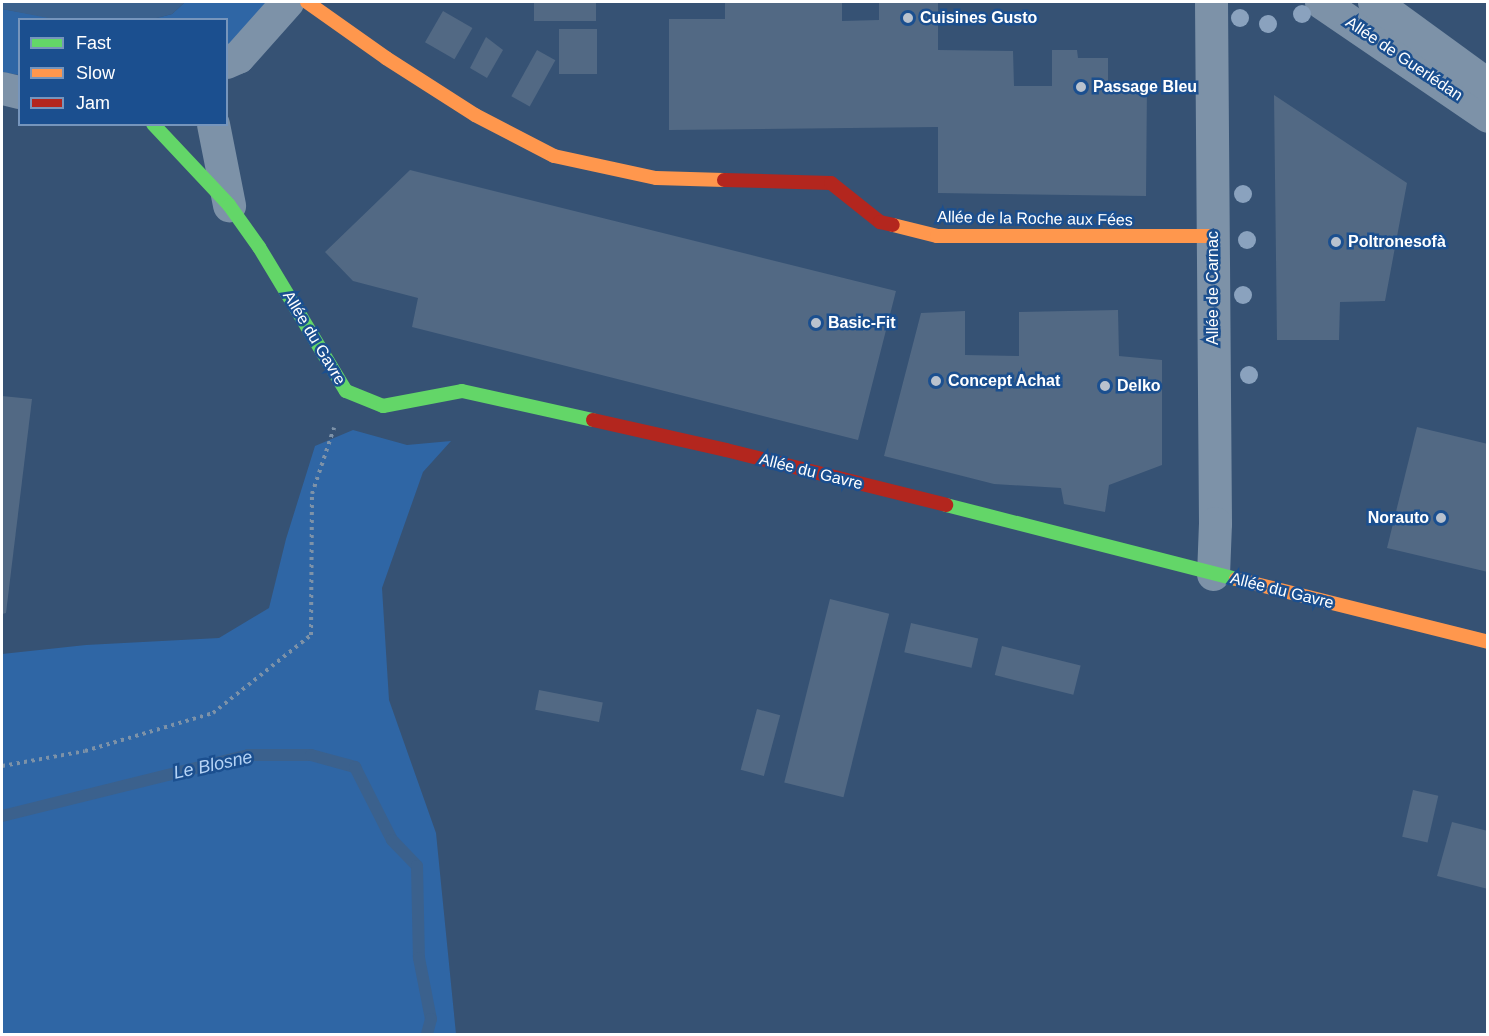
<!DOCTYPE html>
<meta charset="utf-8">
<style>
body{margin:0}
#map{position:relative;width:1489px;height:1036px;overflow:hidden;background:#365274;font-family:Arial,sans-serif}
div>[style]{position:absolute}
[style*='--x']{left:calc(var(--x)*1px);top:calc(var(--y)*1px);width:calc(var(--w)*1px);rotate:calc(var(--a)*1deg)}
.green>*{inset:0;background:#2f66a5}
.water>*{inset:0;background:#3b618d}
.stream>*{height:12px;margin:-6px;padding:0 6px;transform-origin:6px;border-radius:6px;background:#3b618d}
.building>*{inset:0;background:#526984;transform-origin:0 0}
.path>*{height:4px;margin-top:-2px;transform-origin:0;background:repeating-linear-gradient(90deg,#7d92a8 0 3px,transparent 0 7.5px)}
.street>*{height:33px;margin:-16.5px;padding:0 16.5px;transform-origin:16.5px;border-radius:16.5px;background:#7d92a8}
.fast>*{height:14px;margin:-7px;padding:0 7px;transform-origin:7px;border-radius:7px;background:#63d668}
.slow>*{height:14px;margin:-7px;padding:0 7px;transform-origin:7px;border-radius:7px;background:#ff974d}
.jam>*{height:14px;margin:-7px;padding:0 7px;transform-origin:7px;border-radius:7px;background:#b3261e}
.trees>*{width:18px;height:18px;margin:-9px;border-radius:50%;background:#8aa2be}
.dots>*{width:16px;height:16px;translate:-50% -50%;box-sizing:border-box;border:3px solid #1b4f8f;border-radius:50%}
span{translate:-50% -50%;white-space:nowrap;text-align:center;line-height:1.15;-webkit-text-stroke:5px #1b4f8f;paint-order:stroke}
.poi-label{font-size:16px;color:#fff;font-weight:700}
.left{translate:0 -50%;text-align:left}
.right{translate:-100% -50%;text-align:right}
.street-label{font-size:16px;color:#fff}
.water-label{font-size:18px;color:#b5d3f5;font-style:italic}
.frame{position:absolute;inset:0;border:3px solid #fff;pointer-events:none}
.legend{position:absolute;left:18px;top:18px;width:210px;height:108px;box-sizing:border-box;background:#1b4f8f;border:2px solid #7695bc;margin:0;padding:8px 10px;list-style:none;font-size:18px;color:#fff}
.legend li{display:flex;align-items:center;gap:12px;height:30px}
.legend b{width:30px;border:2px solid #7695bc}
</style>
<div id="map">
<div class="green">
<i style="clip-path:polygon(185px 2px,271px 2px,227px 49px,226px 20px,149px 20px,172px 14px)"></i>
<i style="clip-path:polygon(2px 9px,59px 19px,20px 20px,19px 75px,2px 72px)"></i>
<i style="clip-path:polygon(353px 430px,407px 445px,451px 441px,423px 472px,382px 588px,389px 700px,436px 833px,456px 1034px,2px 1034px,2px 654px,86px 645px,219px 638px,269px 608px,286px 539px,315px 446px)"></i>
</div>
<div class="water">
<i style="clip-path:polygon(2px 2px,185px 2px,172px 14px,149px 20px,48px 18px,2px 9px)"></i>
</div>
<div class="stream">
<i style="--x:2;--y:816;--w:253;--a:-13.9"></i>
<i style="--x:248;--y:755;--w:63;--a:0"></i>
<i style="--x:311;--y:755;--w:46;--a:15.3"></i>
<i style="--x:355;--y:767;--w:82;--a:63.1"></i>
<i style="--x:392;--y:840;--w:36;--a:46"></i>
<i style="--x:417;--y:866;--w:92;--a:88.8"></i>
<i style="--x:419;--y:958;--w:62;--a:78.9"></i>
<i style="--x:431;--y:1019;--w:16;--a:105"></i>
</div>
<div class="building">
<i style="left:534px;top:2px;width:62px;height:19px"></i>
<i style="clip-path:polygon(725px 2px,842px 2px,842px 21px,879px 20px,879px 2px,938px 2px,938px 50px,1013px 51px,1014px 86px,1052px 86px,1052px 50px,1077px 50px,1078px 58px,1108px 58px,1108px 85px,1147px 84px,1146px 196px,938px 193px,938px 127px,669px 130px,669px 19px,725px 19px)"></i>
<i style="left:443px;top:11px;width:34px;height:36px;rotate:30deg"></i>
<i style="left:559px;top:29px;width:38px;height:45px"></i>
<i style="clip-path:polygon(486px 37px,503px 50px,487px 78px,470px 68px)"></i>
<i style="left:537px;top:50px;width:21px;height:53px;rotate:29deg"></i>
<i style="clip-path:polygon(1274px 95px,1407px 183px,1385px 301px,1340px 302px,1339px 340px,1277px 340px)"></i>
<i style="clip-path:polygon(410px 170px,896px 291px,858px 440px,412px 327px,418px 298px,353px 281px,325px 252px)"></i>
<i style="clip-path:polygon(1118px 310px,1119px 356px,1162px 360px,1162px 465px,1109px 485px,1105px 512px,1064px 504px,1061px 488px,994px 484px,884px 456px,921px 313px,965px 311px,965px 355px,1019px 356px,1019px 312px)"></i>
<i style="clip-path:polygon(2px 396px,32px 399px,6px 613px,2px 614px)"></i>
<i style="clip-path:polygon(1417px 427px,1488px 444px,1488px 572px,1387px 548px)"></i>
<i style="left:830px;top:599px;width:61px;height:189px;rotate:14deg"></i>
<i style="left:911px;top:623px;width:69px;height:30px;rotate:13deg"></i>
<i style="left:1002px;top:646px;width:81px;height:30px;rotate:14deg"></i>
<i style="left:539px;top:690px;width:65px;height:20px;rotate:11deg"></i>
<i style="left:757px;top:709px;width:24px;height:63px;rotate:15deg"></i>
<i style="left:1413px;top:790px;width:26px;height:48px;rotate:13deg"></i>
<i style="clip-path:polygon(1452px 822px,1488px 831px,1488px 889px,1437px 876px)"></i>
</div>
<div class="path">
<i style="--x:1488;--y:403;--w:2;--a:90"></i>
<i style="--x:2;--y:766;--w:84;--a:-10.2"></i>
<i style="--x:85;--y:751;--w:134;--a:-16.5"></i>
<i style="--x:213;--y:713;--w:125;--a:-38.5"></i>
<i style="--x:311;--y:635;--w:141;--a:-89.6"></i>
<i style="--x:312;--y:494;--w:70;--a:-71.6"></i>
</div>
<div class="street">
<i style="--x:1211;--y:2;--w:521;--a:89.56"></i>
<i style="--x:1215;--y:523;--w:51;--a:92.2"></i>
<i style="--x:1321;--y:2;--w:202;--a:34.3"></i>
<i style="--x:1374;--y:2;--w:141;--a:36.1"></i>
<i style="--x:226;--y:62;--w:13;--a:-23"></i>
<i style="--x:238;--y:57;--w:74;--a:-48.3"></i>
<i style="--x:2;--y:88;--w:18;--a:13"></i>
<i style="--x:213;--y:124;--w:83;--a:78.8"></i>
</div>
<div class="fast">
<i style="--x:153;--y:124;--w:111;--a:46.8"></i>
<i style="--x:229;--y:205;--w:52;--a:54.5"></i>
<i style="--x:259;--y:247;--w:168;--a:58.9"></i>
<i style="--x:346;--y:391;--w:40;--a:22"></i>
<i style="--x:383;--y:406;--w:80;--a:-10.8"></i>
<i style="--x:462;--y:391;--w:134;--a:12.5"></i>
<i style="--x:946;--y:505;--w:299;--a:14.3"></i>
</div>
<div class="slow">
<i style="--x:307;--y:2;--w:97;--a:35.3"></i>
<i style="--x:386;--y:58;--w:106;--a:32.6"></i>
<i style="--x:475;--y:115;--w:89;--a:27.4"></i>
<i style="--x:554;--y:156;--w:104;--a:12.2"></i>
<i style="--x:656;--y:178;--w:68;--a:1.7"></i>
<i style="--x:893;--y:225;--w:45;--a:14"></i>
<i style="--x:937;--y:236;--w:276;--a:0"></i>
<i style="--x:1236;--y:579;--w:260;--a:14"></i>
</div>
<div class="jam">
<i style="--x:724;--y:180;--w:107;--a:1.6"></i>
<i style="--x:831;--y:183;--w:63;--a:38.5"></i>
<i style="--x:880;--y:222;--w:13;--a:13"></i>
<i style="--x:593;--y:420;--w:136;--a:12.7"></i>
<i style="--x:726;--y:450;--w:227;--a:14"></i>
</div>
<div class="trees">
<i style="left:1302px;top:14px"></i>
<i style="left:1240px;top:18px"></i>
<i style="left:1268px;top:24px"></i>
<i style="left:1243px;top:194px"></i>
<i style="left:1247px;top:240px"></i>
<i style="left:1243px;top:295px"></i>
<i style="left:1249px;top:375px"></i>
</div>
<div class="dots">
<i style="left:908px;top:18px;background:#b9c2ce"></i>
<i style="left:1081px;top:87px;background:#b9c2ce"></i>
<i style="left:1336px;top:242px;background:#b9c2ce"></i>
<i style="left:816px;top:323px;background:#b9c2ce"></i>
<i style="left:936px;top:381px;background:#b9c2ce"></i>
<i style="left:1105px;top:386px;background:#b9c2ce"></i>
<i style="left:1441px;top:518px;background:#b9c2ce"></i>
</div>
<div class="poi-label">
<span class="left" style="left:920px;top:18px">Cuisines Gusto</span>
<span class="left" style="left:1093px;top:87px">Passage Bleu</span>
<span class="left" style="left:1348px;top:242px">Poltronesofà</span>
<span class="left" style="left:828px;top:323px">Basic-Fit</span>
<span class="left" style="left:948px;top:381px">Concept Achat</span>
<span class="left" style="left:1117px;top:386px">Delko</span>
<span class="right" style="left:1429px;top:518px">Norauto</span>
</div>
<div class="street-label">
<span style="left:1404px;top:59px;rotate:34deg">Allée de Guerlédan</span>
<span style="left:1035px;top:219px;rotate:1deg">Allée de la Roche aux Fées</span>
<span style="left:1213px;top:288px;rotate:-90deg">Allée de Carnac</span>
<span style="left:314px;top:338px;rotate:59deg">Allée du Gavre</span>
<span style="left:811px;top:472px;rotate:14deg">Allée du Gavre</span>
<span style="left:1282px;top:591px;rotate:14deg">Allée du Gavre</span>
</div>
<div class="water-label">
<span style="left:213px;top:765px;rotate:-12deg">Le Blosne</span>
</div>
<div class="frame"></div>
<ul class="legend">
<li><b style="height:8px;background:#63d668"></b>Fast</li>
<li><b style="height:8px;background:#ff974d"></b>Slow</li>
<li><b style="height:8px;background:#b3261e"></b>Jam</li>
</ul>
</div>
